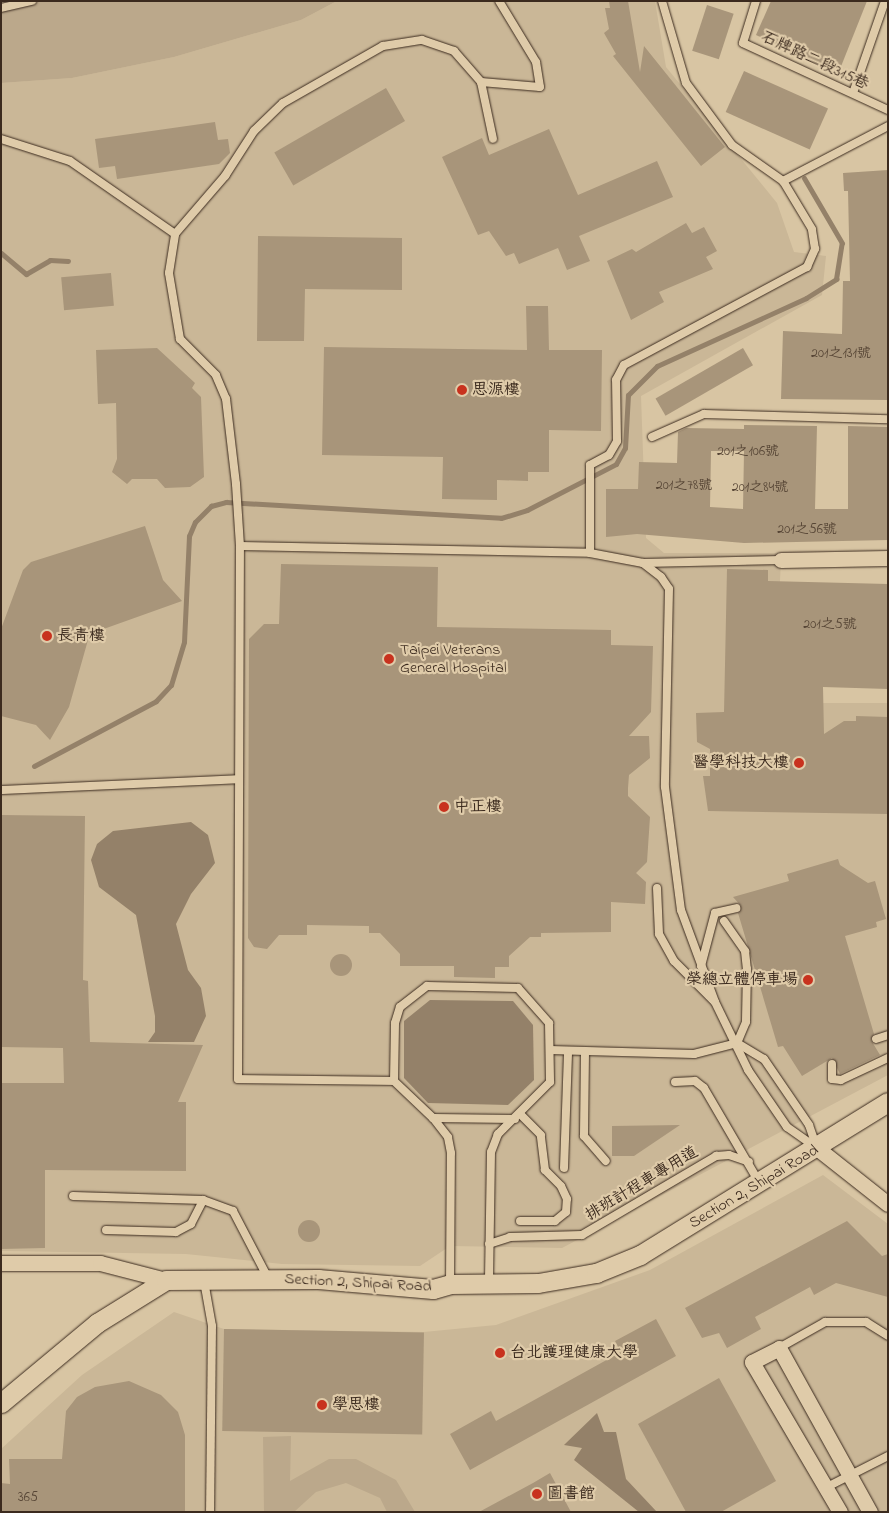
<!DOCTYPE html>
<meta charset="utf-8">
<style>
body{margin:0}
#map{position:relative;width:889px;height:1513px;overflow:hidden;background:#d8c5a3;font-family:"Indie Flower","LXGW WenKai TC",sans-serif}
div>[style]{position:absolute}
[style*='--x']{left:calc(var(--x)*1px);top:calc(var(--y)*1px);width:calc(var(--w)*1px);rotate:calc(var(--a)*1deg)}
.built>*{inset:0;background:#cab797}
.green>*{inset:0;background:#bba88b}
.water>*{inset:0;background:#948169}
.stream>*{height:5px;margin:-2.5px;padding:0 2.5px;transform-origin:2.5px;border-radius:2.5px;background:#948169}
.building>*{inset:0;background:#a8957a;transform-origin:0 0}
.round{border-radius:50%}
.roads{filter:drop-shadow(0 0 1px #3b2a1e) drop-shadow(0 0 1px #3b2a1e)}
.service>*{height:8px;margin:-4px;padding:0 4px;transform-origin:4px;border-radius:4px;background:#dfcba9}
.minor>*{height:15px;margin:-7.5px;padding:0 7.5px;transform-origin:7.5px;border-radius:7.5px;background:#dfcba9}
.tertiary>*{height:19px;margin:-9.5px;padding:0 9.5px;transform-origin:9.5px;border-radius:9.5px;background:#dfcba9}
.dots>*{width:14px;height:14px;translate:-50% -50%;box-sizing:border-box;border:2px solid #dfcba9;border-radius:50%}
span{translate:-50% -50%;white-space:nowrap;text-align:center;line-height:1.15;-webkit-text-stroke:4.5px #dfcba9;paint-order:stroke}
.number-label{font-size:14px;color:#564535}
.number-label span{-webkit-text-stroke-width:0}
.street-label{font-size:16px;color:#3b2a1e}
.poi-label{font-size:16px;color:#3b2a1e}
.left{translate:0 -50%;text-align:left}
.right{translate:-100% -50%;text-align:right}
.frame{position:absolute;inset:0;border:2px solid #3b2a1e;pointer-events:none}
</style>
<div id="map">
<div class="built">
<i style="clip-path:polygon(337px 1px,655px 1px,666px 67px,777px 203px,794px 252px,826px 256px,822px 295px,641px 396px,646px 538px,664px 553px,776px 553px,781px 560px,774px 703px,888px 703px,888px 1075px,562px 1248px,450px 1246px,420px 1266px,282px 1264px,186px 1254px,1px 1251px,1px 83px,72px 78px,174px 57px,301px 20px)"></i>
<i style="clip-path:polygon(823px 1175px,888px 1224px,888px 1512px,1px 1512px,1px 1449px,82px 1375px,174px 1312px,224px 1329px,424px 1332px,496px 1325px,650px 1270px)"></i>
</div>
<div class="green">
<i style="clip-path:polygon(1px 1px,337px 1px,301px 20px,174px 57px,72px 78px,1px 83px)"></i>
<i style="clip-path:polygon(291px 1436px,290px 1481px,329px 1459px,356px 1459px,396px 1480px,415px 1512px,387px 1512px,380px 1498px,346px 1483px,316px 1492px,294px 1512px,264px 1512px,263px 1437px)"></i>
</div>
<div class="water">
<i style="clip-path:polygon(191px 822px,208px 835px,215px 863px,191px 894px,176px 924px,188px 970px,201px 988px,206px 1016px,194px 1042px,148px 1042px,155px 1032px,155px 1016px,136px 915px,99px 887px,91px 860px,97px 844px,113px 831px)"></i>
<i style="clip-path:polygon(430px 1000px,513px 1001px,533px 1025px,534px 1080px,508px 1105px,428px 1103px,404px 1078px,404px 1021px)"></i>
<i style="clip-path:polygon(597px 1413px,604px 1432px,616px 1432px,626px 1479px,657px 1512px,639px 1512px,574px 1460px,582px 1448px,564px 1445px)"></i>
</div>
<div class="stream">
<i style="--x:1;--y:253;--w:33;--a:40"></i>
<i style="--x:26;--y:274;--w:28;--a:-30"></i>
<i style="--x:50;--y:260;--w:18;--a:3"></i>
<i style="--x:34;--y:766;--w:138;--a:-28"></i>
<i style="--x:156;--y:701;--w:22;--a:-47"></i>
<i style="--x:171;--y:685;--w:45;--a:-73.2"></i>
<i style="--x:184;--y:642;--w:106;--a:-87.3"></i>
<i style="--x:189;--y:536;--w:15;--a:-67"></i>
<i style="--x:195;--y:522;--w:23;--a:-45"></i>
<i style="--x:211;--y:506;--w:16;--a:-15"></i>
<i style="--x:226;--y:502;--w:275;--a:3.3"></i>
<i style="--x:501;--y:518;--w:27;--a:-17"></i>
<i style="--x:527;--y:510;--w:100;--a:-27.3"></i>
<i style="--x:616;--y:464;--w:18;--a:-61"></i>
<i style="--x:625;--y:448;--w:53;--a:-86.8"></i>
<i style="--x:628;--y:395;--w:41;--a:-45"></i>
<i style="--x:657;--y:366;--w:164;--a:-24.5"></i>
<i style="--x:806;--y:298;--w:36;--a:-32"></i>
<i style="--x:836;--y:279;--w:36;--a:-81"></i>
<i style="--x:842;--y:243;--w:75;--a:-120.3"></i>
</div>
<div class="building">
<i style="clip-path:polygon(609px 1px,628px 1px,640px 72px,644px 46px,725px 147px,701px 166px,613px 56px,616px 54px,604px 33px,609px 29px,605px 8px,610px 8px)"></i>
<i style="clip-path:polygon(771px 1px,867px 1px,838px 74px,756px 35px)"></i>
<i style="left:707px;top:5px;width:28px;height:48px;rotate:18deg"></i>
<i style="left:744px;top:71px;width:92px;height:45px;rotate:24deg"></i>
<i style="left:386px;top:88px;width:38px;height:129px;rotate:60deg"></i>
<i style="clip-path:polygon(215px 122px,218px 140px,228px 139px,230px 153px,219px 164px,117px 179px,115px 166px,99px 168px,95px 139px)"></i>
<i style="clip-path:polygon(549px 129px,578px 195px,657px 161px,673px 197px,579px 236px,590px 261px,567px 270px,558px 248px,519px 264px,514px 253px,506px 256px,489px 231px,478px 235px,442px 157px,482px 138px,489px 155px)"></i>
<i style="clip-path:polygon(888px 170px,888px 400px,781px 399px,783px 331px,842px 334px,843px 281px,850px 281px,848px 191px,844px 191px,843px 173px)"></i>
<i style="clip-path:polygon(686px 223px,692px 233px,704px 227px,717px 251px,706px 257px,713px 269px,659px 292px,664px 302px,631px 320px,607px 261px,632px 249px,636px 252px)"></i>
<i style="clip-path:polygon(258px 236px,402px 238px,402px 290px,305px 289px,304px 341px,257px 341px)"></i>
<i style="left:111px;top:273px;width:33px;height:50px;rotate:85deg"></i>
<i style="clip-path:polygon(526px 306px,548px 306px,549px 350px,602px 350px,601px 431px,549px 430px,549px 472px,528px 472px,528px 481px,497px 480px,497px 500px,442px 499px,443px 457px,322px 455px,324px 347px,527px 350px)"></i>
<i style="clip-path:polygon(157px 348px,195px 383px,192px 388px,201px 397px,204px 477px,190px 487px,165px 488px,157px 479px,132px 479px,127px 484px,112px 472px,117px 459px,116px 403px,98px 404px,96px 350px)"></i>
<i style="left:743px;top:348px;width:20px;height:101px;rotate:60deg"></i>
<i style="clip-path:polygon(evenodd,744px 425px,817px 426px,815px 509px,848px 509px,848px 426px,888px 427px,888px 540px,744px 543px,637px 534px,606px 537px,606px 489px,638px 489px,639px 462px,677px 463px,678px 432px,686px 428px,744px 429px,744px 425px,711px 451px,744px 451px,743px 509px,710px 507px,711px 451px)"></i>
<i style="clip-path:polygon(145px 526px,163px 580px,182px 601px,98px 631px,88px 640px,69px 707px,50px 740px,36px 725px,1px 716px,1px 629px,23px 570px,31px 562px)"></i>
<i style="clip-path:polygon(281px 564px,438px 567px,437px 627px,611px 630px,611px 645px,653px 646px,651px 712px,629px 736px,649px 736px,650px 758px,629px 775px,628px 788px,628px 796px,650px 817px,647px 862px,636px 873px,646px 882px,645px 904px,611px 902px,611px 932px,541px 933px,541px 937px,530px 937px,509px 956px,509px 967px,495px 967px,495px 978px,454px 977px,454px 966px,400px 966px,400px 954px,380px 933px,369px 933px,369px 926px,307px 925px,307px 935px,279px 935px,267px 949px,254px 947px,248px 938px,249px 639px,264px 624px,279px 624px)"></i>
<i style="clip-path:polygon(727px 569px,768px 570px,768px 581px,888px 584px,888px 689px,823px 687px,824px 734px,844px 721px,856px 721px,856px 716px,888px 717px,888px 814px,708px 811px,703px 776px,710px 776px,710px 749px,697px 742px,696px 713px,724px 712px)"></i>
<i style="clip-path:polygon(1px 815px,85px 816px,83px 980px,88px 981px,90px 1042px,203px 1045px,178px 1102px,186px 1102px,186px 1171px,45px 1170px,45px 1248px,1px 1249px,1px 1083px,64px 1083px,63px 1048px,1px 1047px)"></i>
<i style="clip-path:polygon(838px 859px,840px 865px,868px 883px,875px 881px,886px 919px,876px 922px,877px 927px,845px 936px,874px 1034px,871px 1040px,880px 1055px,840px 1074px,832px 1058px,802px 1076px,783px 1046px,778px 1047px,738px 913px,741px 906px,733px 897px,789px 881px,787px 874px)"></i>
<i class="round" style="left:330px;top:954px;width:22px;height:22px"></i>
<i style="clip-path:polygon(680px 1125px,634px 1156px,612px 1156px,612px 1126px)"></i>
<i class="round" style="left:298px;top:1220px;width:22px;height:22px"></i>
<i style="clip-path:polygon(847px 1221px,882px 1256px,888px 1254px,888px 1297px,836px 1283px,814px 1295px,810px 1287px,755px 1317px,761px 1329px,727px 1348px,719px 1333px,702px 1338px,685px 1308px)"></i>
<i style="clip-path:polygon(656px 1319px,676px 1356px,470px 1470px,450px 1434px,491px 1411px,496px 1421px,621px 1352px,615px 1341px)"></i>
<i style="left:224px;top:1329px;width:200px;height:102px;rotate:1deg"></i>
<i style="clip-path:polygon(719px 1378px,776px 1481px,721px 1512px,686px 1512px,638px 1424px)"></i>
<i style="clip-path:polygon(129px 1381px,161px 1395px,178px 1412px,185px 1435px,185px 1512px,1px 1512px,1px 1483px,10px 1484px,9px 1459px,62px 1459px,66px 1411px,77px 1397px,95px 1387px)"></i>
<i style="clip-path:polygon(550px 1473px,571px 1512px,479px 1512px,533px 1483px)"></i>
</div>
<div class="roads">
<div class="service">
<i style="--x:662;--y:1;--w:85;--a:73.7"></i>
<i style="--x:686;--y:83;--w:77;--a:53.4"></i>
<i style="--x:732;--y:145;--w:62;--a:35.2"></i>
<i style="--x:756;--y:1;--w:44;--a:107.2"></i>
<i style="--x:743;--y:43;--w:160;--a:24.8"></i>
<i style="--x:1;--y:8;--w:32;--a:-13"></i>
<i style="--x:481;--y:82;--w:58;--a:78.1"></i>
<i style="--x:853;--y:93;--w:97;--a:-70.8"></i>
<i style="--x:1;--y:139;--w:72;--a:17.7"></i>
<i style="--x:70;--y:161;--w:128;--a:34.8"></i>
<i style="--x:652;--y:437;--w:57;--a:-23.9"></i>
<i style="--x:704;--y:414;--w:184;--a:1.6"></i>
<i style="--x:240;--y:546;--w:350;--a:1.1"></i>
<i style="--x:590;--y:553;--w:54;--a:10.7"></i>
<i style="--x:643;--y:563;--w:23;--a:38"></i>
<i style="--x:661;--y:577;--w:14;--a:56"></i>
<i style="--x:669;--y:589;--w:198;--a:91.2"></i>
<i style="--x:665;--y:787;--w:124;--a:82.6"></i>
<i style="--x:681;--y:910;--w:98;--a:69.7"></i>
<i style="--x:715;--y:1002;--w:76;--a:64.1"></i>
<i style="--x:748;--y:1070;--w:69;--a:55.6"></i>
<i style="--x:787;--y:1127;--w:33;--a:35"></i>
<i style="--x:590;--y:553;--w:88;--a:-90"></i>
<i style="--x:590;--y:465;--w:21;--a:-28"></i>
<i style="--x:609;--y:455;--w:16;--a:-60"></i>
<i style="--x:617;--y:441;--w:61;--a:-90.9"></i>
<i style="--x:616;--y:380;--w:17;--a:-62"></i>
<i style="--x:624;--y:365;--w:208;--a:-28.2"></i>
<i style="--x:807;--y:267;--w:20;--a:-66"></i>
<i style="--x:815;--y:249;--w:20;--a:-99"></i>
<i style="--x:812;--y:229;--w:56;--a:-121.1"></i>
<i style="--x:783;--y:181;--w:119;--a:-27.6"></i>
<i style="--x:643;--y:563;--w:138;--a:-1.2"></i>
<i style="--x:1;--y:790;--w:238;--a:-2.6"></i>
<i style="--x:657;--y:888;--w:46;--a:87.5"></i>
<i style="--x:659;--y:934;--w:31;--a:61"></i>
<i style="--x:674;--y:961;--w:57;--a:45"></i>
<i style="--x:724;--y:921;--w:37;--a:55"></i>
<i style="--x:745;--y:951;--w:18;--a:84"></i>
<i style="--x:747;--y:969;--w:53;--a:91.1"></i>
<i style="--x:746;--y:1022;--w:23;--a:113"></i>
<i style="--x:701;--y:966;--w:55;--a:-75.2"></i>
<i style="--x:715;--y:913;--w:22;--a:-13"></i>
<i style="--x:876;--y:1039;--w:13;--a:-18"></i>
<i style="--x:550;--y:1050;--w:144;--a:1.6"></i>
<i style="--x:694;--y:1054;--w:44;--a:-14.3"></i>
<i style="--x:737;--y:1043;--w:31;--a:31"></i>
<i style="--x:764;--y:1059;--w:80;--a:55.7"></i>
<i style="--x:809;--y:1125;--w:21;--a:71"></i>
<i style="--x:585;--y:1052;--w:84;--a:90.7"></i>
<i style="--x:584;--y:1136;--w:33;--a:49"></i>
<i style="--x:832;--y:1064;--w:15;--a:90"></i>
<i style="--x:832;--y:1079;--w:9;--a:6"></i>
<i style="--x:841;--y:1080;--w:52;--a:-25.1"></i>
<i style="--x:394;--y:1081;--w:58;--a:-89"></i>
<i style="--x:395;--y:1023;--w:17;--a:-73"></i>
<i style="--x:400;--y:1007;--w:34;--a:-38"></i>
<i style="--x:427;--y:986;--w:91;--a:1.3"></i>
<i style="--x:518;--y:988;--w:47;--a:48.5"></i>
<i style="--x:549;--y:1023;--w:59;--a:89"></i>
<i style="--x:550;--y:1082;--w:74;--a:135"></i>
<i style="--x:498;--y:1134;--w:19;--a:111"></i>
<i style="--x:491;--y:1152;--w:130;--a:90.9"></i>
<i style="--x:675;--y:1082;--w:20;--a:-3"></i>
<i style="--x:695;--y:1081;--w:11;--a:38"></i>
<i style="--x:704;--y:1088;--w:109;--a:59.7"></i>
<i style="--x:433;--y:1118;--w:82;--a:0.7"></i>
<i style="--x:564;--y:1168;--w:117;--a:-88"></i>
<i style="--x:73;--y:1196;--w:130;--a:1.8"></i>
<i style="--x:203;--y:1200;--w:32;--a:20"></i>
<i style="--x:233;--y:1211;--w:76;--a:62.4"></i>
<i style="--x:520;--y:1221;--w:35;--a:0"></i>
<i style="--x:555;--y:1221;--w:14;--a:-39"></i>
<i style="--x:566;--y:1212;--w:13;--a:-86"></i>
<i style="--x:567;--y:1199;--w:14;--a:-115"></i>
<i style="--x:561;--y:1186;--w:23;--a:-135"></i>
<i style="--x:545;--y:1170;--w:35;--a:-97"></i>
<i style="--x:541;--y:1135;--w:28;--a:-135"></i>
<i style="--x:106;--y:1230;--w:70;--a:1.6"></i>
<i style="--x:176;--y:1232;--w:17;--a:-28"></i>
<i style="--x:191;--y:1224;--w:27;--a:-63"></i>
<i style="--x:489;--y:1244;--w:22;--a:-18"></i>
<i style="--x:510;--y:1237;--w:72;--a:-1.6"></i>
<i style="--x:582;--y:1235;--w:156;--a:-30.5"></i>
<i style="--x:716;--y:1156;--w:13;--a:-4"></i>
<i style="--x:729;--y:1155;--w:21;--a:19"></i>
<i style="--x:204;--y:1281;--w:46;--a:79.9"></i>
<i style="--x:212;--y:1326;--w:186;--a:90.6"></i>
<i style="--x:450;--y:1284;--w:131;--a:-89.6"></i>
<i style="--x:451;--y:1153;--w:16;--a:-101"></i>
<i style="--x:448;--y:1137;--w:24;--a:-128"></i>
<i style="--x:433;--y:1118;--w:54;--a:-136.5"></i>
<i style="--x:394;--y:1081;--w:156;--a:-179.3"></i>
<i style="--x:238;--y:1079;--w:533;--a:-89.79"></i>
<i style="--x:240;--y:546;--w:62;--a:-93.7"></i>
<i style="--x:236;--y:484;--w:86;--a:-96.7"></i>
<i style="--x:226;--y:399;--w:26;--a:-113"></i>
<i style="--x:216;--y:375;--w:51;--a:-135"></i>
<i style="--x:180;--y:339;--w:67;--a:-99.5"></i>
<i style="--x:169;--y:273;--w:39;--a:-81"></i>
<i style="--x:175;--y:234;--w:77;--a:-49.2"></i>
<i style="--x:225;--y:176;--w:54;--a:-57.2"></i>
<i style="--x:254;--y:131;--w:40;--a:-44"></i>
<i style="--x:283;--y:103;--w:115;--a:-29.7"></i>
<i style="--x:383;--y:46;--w:39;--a:-9"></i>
<i style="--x:422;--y:40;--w:34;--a:19"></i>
<i style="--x:454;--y:51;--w:41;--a:48.9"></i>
<i style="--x:481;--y:82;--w:59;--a:4.8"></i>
<i style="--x:540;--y:87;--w:25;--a:-99"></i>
<i style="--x:536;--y:62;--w:71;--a:-121.2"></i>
<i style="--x:779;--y:1348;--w:53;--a:-29.5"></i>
<i style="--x:825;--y:1322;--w:41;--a:0"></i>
<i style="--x:866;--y:1322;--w:26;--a:32"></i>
<i style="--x:825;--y:1488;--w:71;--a:-26.9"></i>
</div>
<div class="minor">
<i style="--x:781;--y:560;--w:107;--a:-1.1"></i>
<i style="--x:817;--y:1148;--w:90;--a:38.3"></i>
<i style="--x:1;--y:1263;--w:99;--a:0"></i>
<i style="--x:100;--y:1263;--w:68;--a:14.4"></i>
<i style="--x:840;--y:1512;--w:174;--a:-120.4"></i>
<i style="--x:752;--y:1362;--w:30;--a:-27"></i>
<i style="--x:779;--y:1348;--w:188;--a:61"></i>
</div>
<div class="tertiary">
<i style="--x:1;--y:1403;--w:125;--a:-39.8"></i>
<i style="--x:97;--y:1323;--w:81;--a:-31.9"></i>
<i style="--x:166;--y:1280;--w:152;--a:-0.4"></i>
<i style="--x:318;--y:1279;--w:115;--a:5"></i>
<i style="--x:433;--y:1289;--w:18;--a:-16"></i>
<i style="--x:450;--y:1284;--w:88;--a:-0.7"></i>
<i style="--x:538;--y:1283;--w:59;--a:-9.8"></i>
<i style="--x:596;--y:1273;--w:48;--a:-22.2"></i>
<i style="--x:640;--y:1255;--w:291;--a:-31.7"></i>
</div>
</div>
<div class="dots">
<i style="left:462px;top:390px;background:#c8321e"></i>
<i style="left:47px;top:636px;background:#c8321e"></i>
<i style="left:389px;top:659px;background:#c8321e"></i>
<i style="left:799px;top:763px;background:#c8321e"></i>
<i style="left:444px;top:807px;background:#c8321e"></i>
<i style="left:808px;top:980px;background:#c8321e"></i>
<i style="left:500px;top:1353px;background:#c8321e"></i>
<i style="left:322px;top:1405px;background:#c8321e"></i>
<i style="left:537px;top:1494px;background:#c8321e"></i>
</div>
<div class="number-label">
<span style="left:841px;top:354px">201之131號</span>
<span style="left:748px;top:452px">201之106號</span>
<span style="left:684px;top:486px">201之78號</span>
<span style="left:760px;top:488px">201之84號</span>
<span style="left:807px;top:530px">201之56號</span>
<span style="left:830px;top:625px">201之5號</span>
<span style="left:28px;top:1498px">365</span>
</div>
<div class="street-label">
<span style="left:815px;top:61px;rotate:25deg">石牌路二段315巷</span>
<span style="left:642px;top:1184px;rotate:-31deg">排班計程車專用道</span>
<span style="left:754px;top:1187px;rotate:-31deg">Section 2, Shipai Road</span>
<span style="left:358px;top:1283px;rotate:3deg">Section 2, Shipai Road</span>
</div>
<div class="poi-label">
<span class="left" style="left:472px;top:390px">思源樓</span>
<span class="left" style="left:57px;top:636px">長青樓</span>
<span class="left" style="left:400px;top:659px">Taipei Veterans<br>General Hospital</span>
<span class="right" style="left:789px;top:763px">醫學科技大樓</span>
<span class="left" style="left:454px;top:807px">中正樓</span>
<span class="right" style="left:798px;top:980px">榮總立體停車場</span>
<span class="left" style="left:510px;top:1353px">台北護理健康大學</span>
<span class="left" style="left:332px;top:1405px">學思樓</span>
<span class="left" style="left:547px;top:1494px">圖書館</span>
</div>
<div class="frame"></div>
</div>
